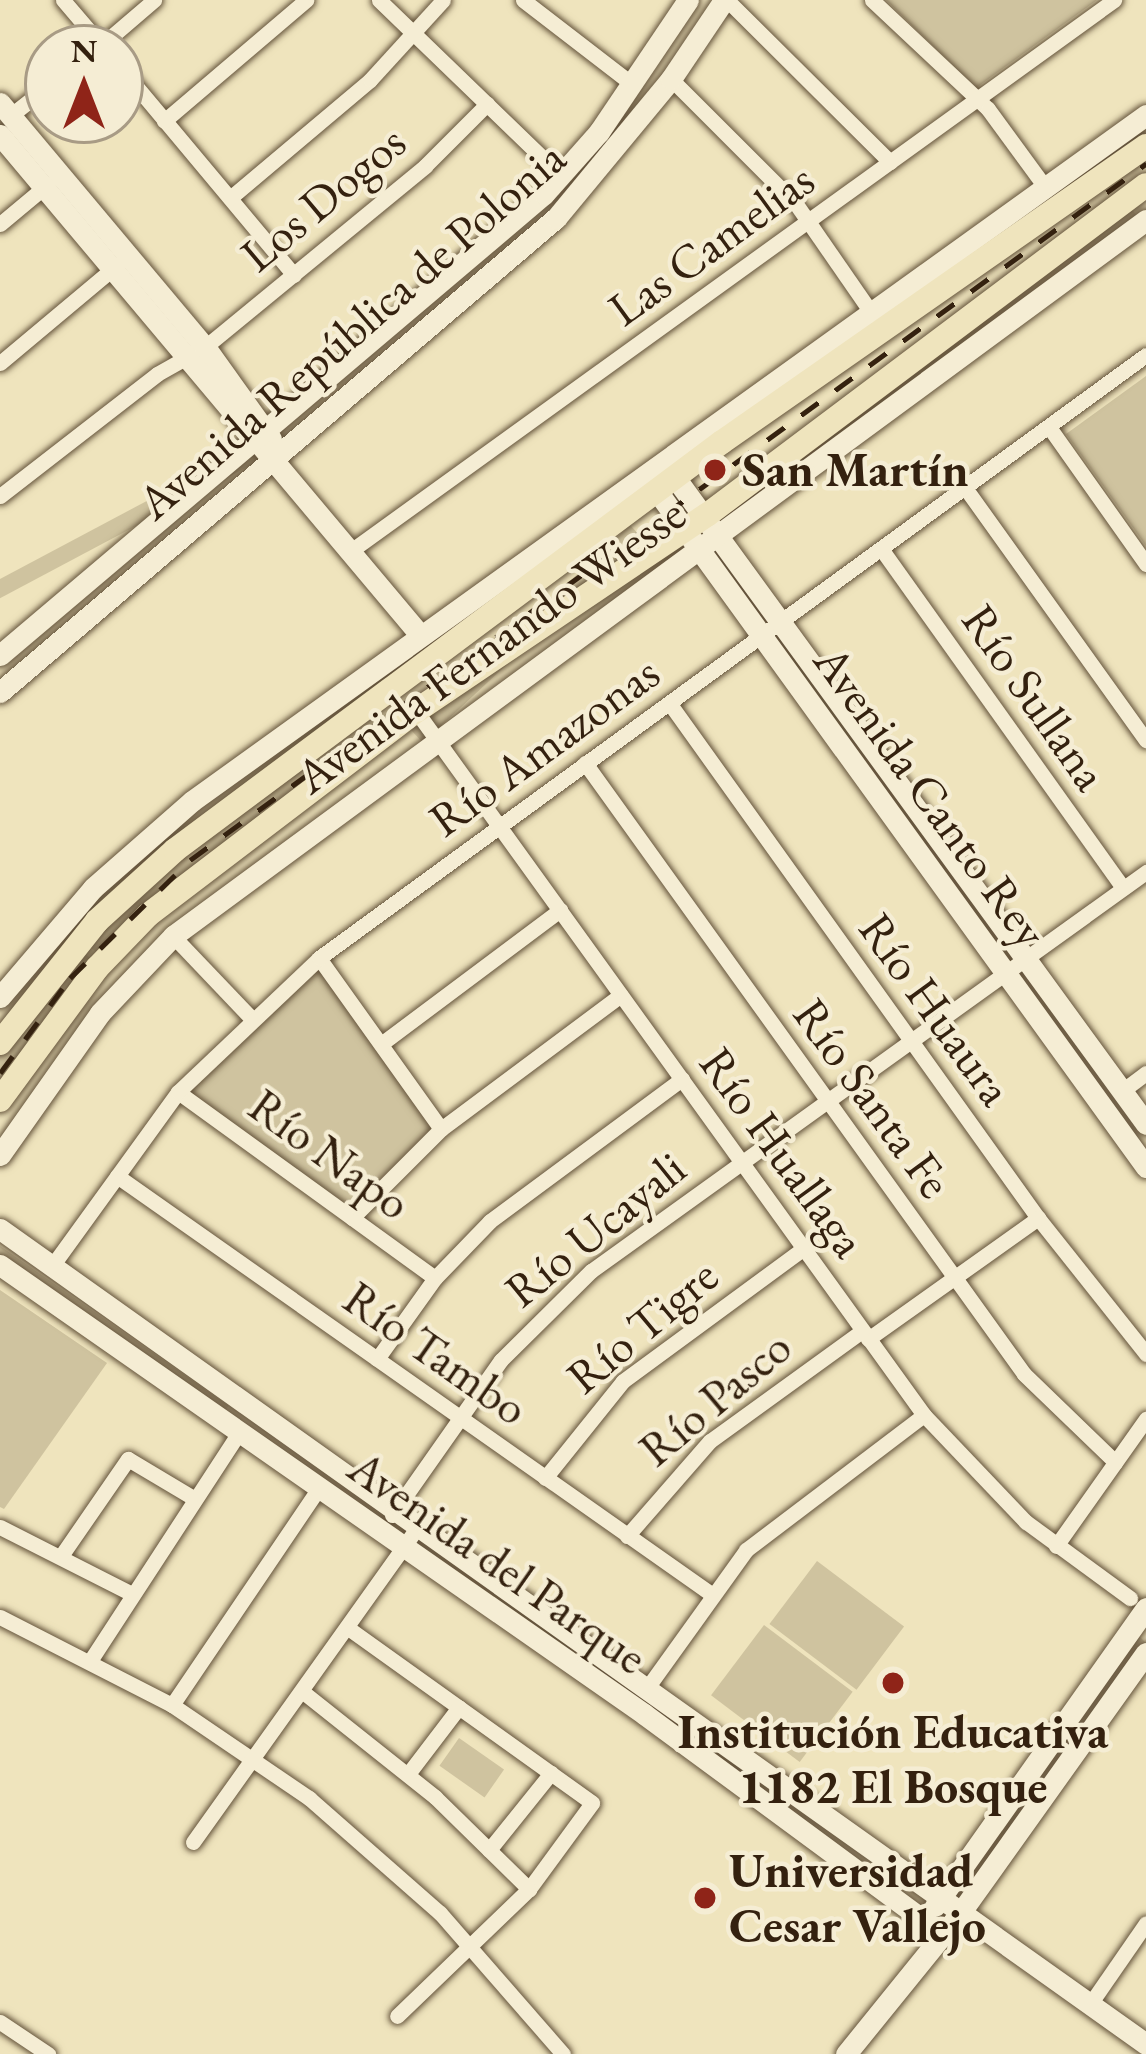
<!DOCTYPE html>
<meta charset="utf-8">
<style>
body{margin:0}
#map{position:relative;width:1146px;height:2054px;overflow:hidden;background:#efe4bd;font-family:"EB Garamond",serif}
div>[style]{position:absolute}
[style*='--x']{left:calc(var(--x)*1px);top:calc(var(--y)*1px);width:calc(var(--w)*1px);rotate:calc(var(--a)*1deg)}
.green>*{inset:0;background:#cfc39f;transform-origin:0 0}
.roads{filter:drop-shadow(0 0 3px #63523a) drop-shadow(0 0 3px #63523a)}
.street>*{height:15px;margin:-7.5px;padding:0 7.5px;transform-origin:7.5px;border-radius:7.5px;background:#f5edd4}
.secondary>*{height:21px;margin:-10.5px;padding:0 10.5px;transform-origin:10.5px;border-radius:10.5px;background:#f5edd4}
.primary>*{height:24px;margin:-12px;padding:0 12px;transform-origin:12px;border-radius:12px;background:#efe4bd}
.rail>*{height:4.5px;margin-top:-2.25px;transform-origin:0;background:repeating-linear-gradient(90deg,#34210f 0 21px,transparent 0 42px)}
.dots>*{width:33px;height:33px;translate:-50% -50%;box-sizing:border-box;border:6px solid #f5edd4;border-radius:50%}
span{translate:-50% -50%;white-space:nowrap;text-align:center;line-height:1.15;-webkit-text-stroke:9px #f5edd4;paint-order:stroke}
.street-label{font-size:48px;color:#34210f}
.poi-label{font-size:48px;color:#34210f;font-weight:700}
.left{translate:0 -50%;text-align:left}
.north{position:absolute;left:24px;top:24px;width:120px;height:120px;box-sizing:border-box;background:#f5edd4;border:3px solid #a89b85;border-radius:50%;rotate:0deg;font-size:33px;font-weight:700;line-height:48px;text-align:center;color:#34210f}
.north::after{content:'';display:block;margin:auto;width:42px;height:54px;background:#8f2418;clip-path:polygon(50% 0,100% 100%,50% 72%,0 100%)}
</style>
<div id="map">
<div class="green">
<i style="clip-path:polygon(886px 0,1097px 0,976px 88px)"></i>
<i style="clip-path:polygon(1130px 208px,1142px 220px,728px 519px,722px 511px)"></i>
<i style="clip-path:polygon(1146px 376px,1146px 546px,1066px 434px)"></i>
<i style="left:252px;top:445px;width:17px;height:330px;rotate:62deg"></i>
<i style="left:630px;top:525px;width:18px;height:300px;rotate:47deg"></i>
<i style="clip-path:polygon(782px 633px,1014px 959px,1007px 962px,775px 643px)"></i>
<i style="clip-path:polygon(372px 713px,384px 729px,98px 953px,88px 946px,130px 897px)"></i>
<i style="clip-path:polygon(82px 952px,92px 959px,0 1091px,0 1053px)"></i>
<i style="clip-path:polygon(319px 958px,441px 1129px,352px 1218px,178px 1092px)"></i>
<i style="left:0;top:1246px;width:279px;height:11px;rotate:35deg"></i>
<i style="clip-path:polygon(0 1290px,107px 1363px,4px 1509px,0 1507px)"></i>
<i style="left:817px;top:1561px;width:109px;height:79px;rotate:37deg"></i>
<i style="left:764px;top:1625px;width:111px;height:88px;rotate:37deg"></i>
<i style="clip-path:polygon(1138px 1635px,1146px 1643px,975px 1887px,964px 1879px)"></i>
<i style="left:459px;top:1738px;width:55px;height:34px;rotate:35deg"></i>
</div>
<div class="roads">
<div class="street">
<i style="--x:63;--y:0;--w:63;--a:49.5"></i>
<i style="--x:379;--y:0;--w:253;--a:44"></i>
<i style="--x:523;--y:0;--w:138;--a:37.6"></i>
<i style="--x:727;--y:0;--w:230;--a:44.8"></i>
<i style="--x:872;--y:0;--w:159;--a:43.2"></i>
<i style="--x:988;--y:109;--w:97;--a:53.8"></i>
<i style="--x:98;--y:48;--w:74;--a:-40.6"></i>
<i style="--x:120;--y:67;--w:271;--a:50.1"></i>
<i style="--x:671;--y:79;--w:177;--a:45"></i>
<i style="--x:796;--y:204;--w:130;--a:55.3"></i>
<i style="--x:10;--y:116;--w:48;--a:-38.3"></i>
<i style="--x:164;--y:121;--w:187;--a:-40.4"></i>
<i style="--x:230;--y:198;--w:183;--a:-40.1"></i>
<i style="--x:370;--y:80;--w:108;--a:-47.6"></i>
<i style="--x:0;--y:224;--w:62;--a:-39.8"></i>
<i style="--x:0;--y:363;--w:153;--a:-39.9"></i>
<i style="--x:1049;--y:427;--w:168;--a:54.7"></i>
<i style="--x:966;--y:489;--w:309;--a:54.4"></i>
<i style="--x:0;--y:496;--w:199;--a:-37.8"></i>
<i style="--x:157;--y:374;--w:55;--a:-29.4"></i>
<i style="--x:205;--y:347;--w:285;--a:-39.4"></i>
<i style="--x:425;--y:166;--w:88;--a:-45"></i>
<i style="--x:352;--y:550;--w:940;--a:-35.82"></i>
<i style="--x:882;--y:550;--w:415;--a:54.5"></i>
<i style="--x:670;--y:704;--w:632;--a:54.4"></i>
<i style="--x:1038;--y:1218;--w:174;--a:51.5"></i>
<i style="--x:416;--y:711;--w:868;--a:54.19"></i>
<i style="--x:924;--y:1415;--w:148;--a:46.4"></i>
<i style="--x:1026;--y:1522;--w:129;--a:36.2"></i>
<i style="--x:585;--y:763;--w:752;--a:54.3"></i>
<i style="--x:1024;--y:1374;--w:127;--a:44"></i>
<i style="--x:173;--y:936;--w:113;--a:46.4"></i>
<i style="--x:319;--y:958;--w:210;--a:54.5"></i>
<i style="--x:381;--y:1044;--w:224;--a:-36.8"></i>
<i style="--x:1122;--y:1091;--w:30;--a:-37"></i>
<i style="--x:178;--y:1092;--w:317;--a:35.9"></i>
<i style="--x:117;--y:1176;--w:725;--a:35.12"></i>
<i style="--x:352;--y:1218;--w:126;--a:-45"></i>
<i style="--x:441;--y:1129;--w:224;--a:-36.7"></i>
<i style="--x:52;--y:1266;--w:215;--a:-54.1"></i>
<i style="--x:178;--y:1092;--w:195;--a:-43.5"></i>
<i style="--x:319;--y:958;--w:1023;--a:-36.1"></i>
<i style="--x:868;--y:1339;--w:209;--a:-35.4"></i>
<i style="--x:377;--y:1359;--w:100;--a:-54.4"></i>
<i style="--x:435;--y:1278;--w:79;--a:-46"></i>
<i style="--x:490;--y:1221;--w:239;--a:-36.5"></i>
<i style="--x:545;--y:1478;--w:124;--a:-51.2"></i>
<i style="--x:623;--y:1381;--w:225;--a:-36.3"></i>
<i style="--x:392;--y:1515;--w:189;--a:-54.9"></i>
<i style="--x:501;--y:1360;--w:127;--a:-44.7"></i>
<i style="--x:591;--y:1271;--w:684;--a:-35.71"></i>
<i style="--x:0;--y:1527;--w:144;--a:26.9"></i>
<i style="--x:627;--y:1536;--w:126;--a:-48.9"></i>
<i style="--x:710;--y:1441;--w:188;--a:-35.9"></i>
<i style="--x:1056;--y:1546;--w:156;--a:-54.7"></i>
<i style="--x:61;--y:1556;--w:118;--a:-55.4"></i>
<i style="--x:128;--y:1459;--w:72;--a:30.8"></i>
<i style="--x:0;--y:1617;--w:193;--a:27.1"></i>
<i style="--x:172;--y:1705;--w:166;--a:34.2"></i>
<i style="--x:309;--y:1798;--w:174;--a:41.3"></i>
<i style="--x:440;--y:1913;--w:187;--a:48.9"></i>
<i style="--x:348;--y:1628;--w:300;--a:35.6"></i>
<i style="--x:592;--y:1803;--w:107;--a:126.2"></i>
<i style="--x:529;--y:1889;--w:183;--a:136.1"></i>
<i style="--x:92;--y:1658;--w:267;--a:-56.9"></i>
<i style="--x:647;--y:1688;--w:170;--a:-54.3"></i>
<i style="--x:746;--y:1550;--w:223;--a:-37.2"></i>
<i style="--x:303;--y:1692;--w:169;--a:38.5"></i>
<i style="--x:435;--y:1797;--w:132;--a:44.4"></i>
<i style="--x:172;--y:1705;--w:261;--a:-55.9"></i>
<i style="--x:408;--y:1774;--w:84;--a:-52.7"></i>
<i style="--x:193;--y:1842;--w:388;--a:-54.5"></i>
<i style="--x:489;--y:1850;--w:99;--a:-51.2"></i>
<i style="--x:1090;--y:2004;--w:98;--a:-55.3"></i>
<i style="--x:0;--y:2022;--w:58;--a:33.7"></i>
</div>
<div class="secondary">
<i style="--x:0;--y:103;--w:319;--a:50"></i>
<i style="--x:205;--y:347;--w:113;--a:54.3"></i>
<i style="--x:0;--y:135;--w:654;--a:49.96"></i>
<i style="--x:666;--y:465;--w:815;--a:53.93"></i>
<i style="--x:649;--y:480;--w:848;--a:54.12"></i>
<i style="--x:0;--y:655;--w:713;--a:-40.28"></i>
<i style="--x:544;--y:194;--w:83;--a:-48.4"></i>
<i style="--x:599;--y:132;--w:159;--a:-56"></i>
<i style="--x:0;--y:692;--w:731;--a:-40.45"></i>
<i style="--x:556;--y:218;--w:180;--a:-50.4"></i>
<i style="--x:671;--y:79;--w:95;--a:-56.1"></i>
<i style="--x:0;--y:997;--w:143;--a:-49.5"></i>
<i style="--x:93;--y:888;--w:132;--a:-41.3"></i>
<i style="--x:192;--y:801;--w:1175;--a:-35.72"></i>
<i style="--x:0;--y:1155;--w:174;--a:-54.8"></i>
<i style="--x:100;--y:1013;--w:106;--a:-46.5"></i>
<i style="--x:173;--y:936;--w:1208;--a:-36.35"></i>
<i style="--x:0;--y:1229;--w:1406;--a:35.42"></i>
<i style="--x:0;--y:1265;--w:785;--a:34.88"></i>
<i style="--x:644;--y:1714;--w:373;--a:36.4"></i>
<i style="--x:935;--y:1906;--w:365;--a:-54.7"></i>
<i style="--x:846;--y:2054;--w:183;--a:-51"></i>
<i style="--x:961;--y:1912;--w:318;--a:-54.5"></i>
</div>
<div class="primary">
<i style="--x:0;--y:1043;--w:156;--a:-51.5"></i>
<i style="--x:97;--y:921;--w:105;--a:-42.3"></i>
<i style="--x:175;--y:850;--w:682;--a:-36.72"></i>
<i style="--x:722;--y:442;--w:517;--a:-34.92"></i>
<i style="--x:0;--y:1100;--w:164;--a:-53.7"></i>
<i style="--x:97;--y:968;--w:74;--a:-46.1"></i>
<i style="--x:148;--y:915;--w:337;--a:-37.3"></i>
<i style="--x:416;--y:711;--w:351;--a:-34"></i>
<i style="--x:707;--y:515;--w:549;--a:-36.93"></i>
</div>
</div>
<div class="rail">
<i style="--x:0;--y:1073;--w:118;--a:-53.6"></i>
<i style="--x:70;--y:978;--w:168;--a:-44.5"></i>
<i style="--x:190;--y:860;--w:1183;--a:-36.06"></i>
</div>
<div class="dots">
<i style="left:715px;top:470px;background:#8f2418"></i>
<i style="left:893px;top:1683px;background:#8f2418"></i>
<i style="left:705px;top:1898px;background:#8f2418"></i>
</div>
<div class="street-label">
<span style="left:323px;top:198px;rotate:-40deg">Los Dogos</span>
<span style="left:711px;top:244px;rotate:-36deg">Las Camelias</span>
<span style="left:351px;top:330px;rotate:-41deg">Avenida República de Polonia</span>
<span style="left:490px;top:645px;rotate:-36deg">Avenida Fernando Wiesse</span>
<span style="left:1035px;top:697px;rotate:55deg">Río Sullana</span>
<span style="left:544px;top:746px;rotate:-36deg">Río Amazonas</span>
<span style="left:931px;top:796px;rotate:54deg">Avenida Canto Rey</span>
<span style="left:936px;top:1009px;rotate:54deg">Río Huaura</span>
<span style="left:873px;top:1098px;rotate:54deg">Río Santa Fe</span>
<span style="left:783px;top:1152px;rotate:54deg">Río Huallaga</span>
<span style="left:330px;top:1154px;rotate:36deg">Río Napo</span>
<span style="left:595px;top:1229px;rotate:-39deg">Río Ucayali</span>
<span style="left:642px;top:1326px;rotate:-40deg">Río Tigre</span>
<span style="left:436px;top:1353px;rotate:35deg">Río Tambo</span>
<span style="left:715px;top:1398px;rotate:-40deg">Río Pasco</span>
<span style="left:498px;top:1562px;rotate:35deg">Avenida del Parque</span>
</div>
<div class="poi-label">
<span class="left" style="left:742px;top:470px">San Martín</span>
<span style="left:893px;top:1759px">Institución Educativa<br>1182 El Bosque</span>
<span class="left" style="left:729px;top:1898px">Universidad<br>Cesar Vallejo</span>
</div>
<div class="north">N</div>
</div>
